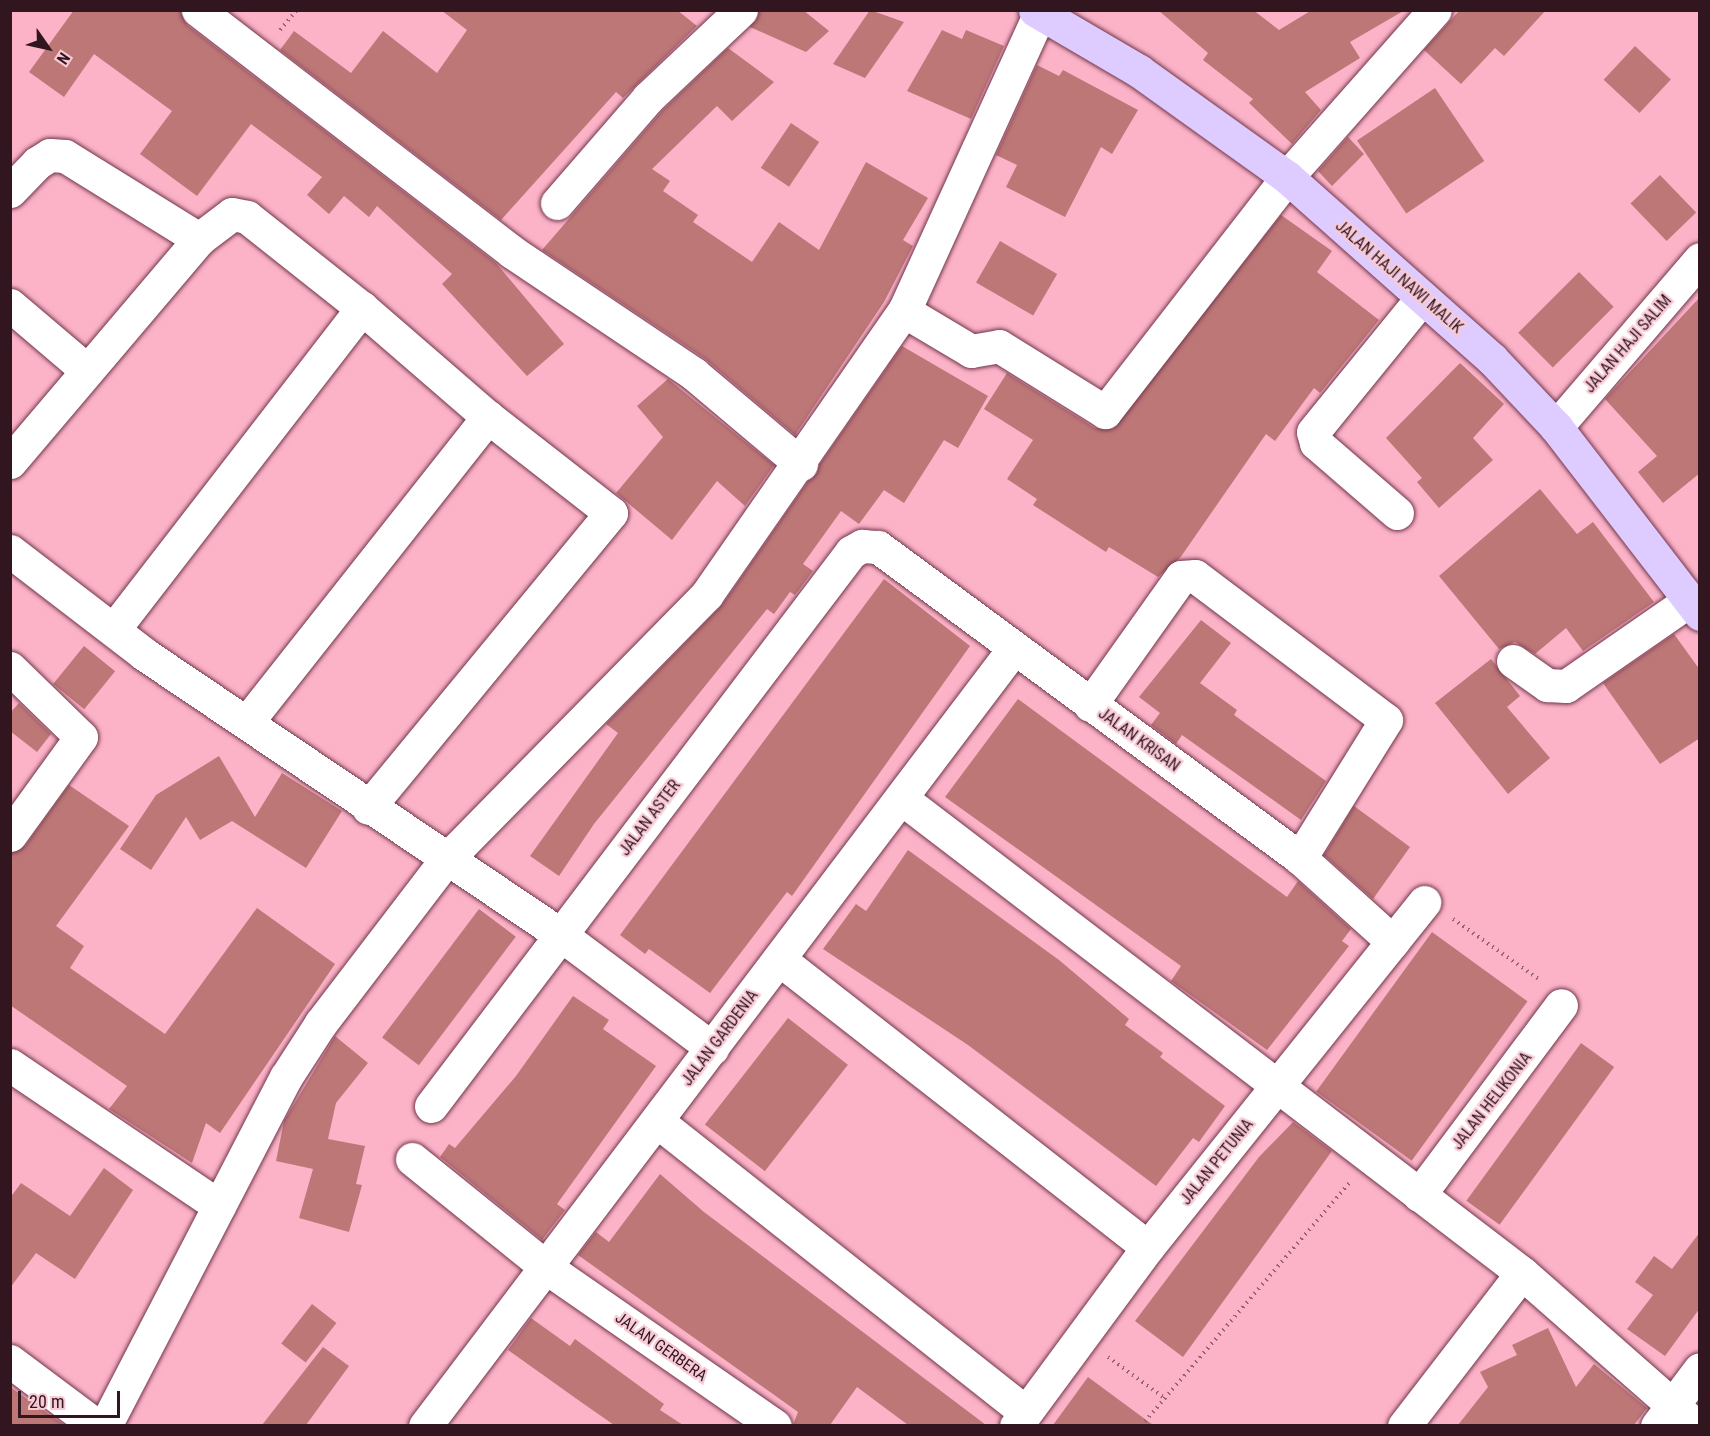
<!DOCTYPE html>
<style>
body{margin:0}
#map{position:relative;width:1710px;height:1436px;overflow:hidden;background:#fcb3c8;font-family:"Roboto Condensed",sans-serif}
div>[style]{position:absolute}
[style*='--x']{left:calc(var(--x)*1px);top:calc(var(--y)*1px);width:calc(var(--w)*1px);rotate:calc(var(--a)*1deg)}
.building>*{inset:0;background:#bd7777;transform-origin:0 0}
.path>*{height:4px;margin-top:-2px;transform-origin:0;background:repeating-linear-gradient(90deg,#946271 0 1.5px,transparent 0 6px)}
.roads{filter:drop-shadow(0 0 2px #72364a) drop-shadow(0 0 2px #72364a)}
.minor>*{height:33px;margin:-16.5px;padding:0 16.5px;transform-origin:16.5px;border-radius:16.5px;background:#fff}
.major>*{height:33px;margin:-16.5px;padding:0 16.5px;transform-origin:16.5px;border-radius:16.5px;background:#decbff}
span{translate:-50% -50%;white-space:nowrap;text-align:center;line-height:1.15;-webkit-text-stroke:4.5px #f7cad6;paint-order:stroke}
.street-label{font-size:16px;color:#31161f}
.frame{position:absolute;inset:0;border:12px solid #31161f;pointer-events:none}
.north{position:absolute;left:18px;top:18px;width:60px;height:60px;-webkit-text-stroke:4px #f7cad6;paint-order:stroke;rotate:124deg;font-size:16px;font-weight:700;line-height:24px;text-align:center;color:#31161f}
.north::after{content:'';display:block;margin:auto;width:21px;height:27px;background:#31161f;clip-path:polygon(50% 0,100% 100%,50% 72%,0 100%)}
.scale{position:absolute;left:18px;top:1391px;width:102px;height:27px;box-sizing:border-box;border:3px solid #31161f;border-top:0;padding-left:8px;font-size:18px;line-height:21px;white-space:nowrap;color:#31161f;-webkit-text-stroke:4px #f7cad6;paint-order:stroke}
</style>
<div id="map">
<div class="building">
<i style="clip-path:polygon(74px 10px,180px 10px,187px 25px,496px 263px,564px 344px,527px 376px,442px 284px,452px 274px,377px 206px,369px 217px,344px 196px,329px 214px,307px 195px,322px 177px,251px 124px,197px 196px,140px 154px,172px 111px,94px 54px,64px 97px,29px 72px)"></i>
<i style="clip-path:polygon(441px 10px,677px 10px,697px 26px,623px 98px,616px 92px,501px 220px,280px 50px,294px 31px,351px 73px,383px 31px,437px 73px,467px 30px)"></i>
<i style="clip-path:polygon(759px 10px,803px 10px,829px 31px,806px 52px,750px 27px)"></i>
<i style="clip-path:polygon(870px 10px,904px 22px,865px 78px,833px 64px)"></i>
<i style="clip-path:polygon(1158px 10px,1253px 10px,1279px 30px,1312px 10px,1405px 10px,1350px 42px,1360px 58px,1305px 92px,1321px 110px,1292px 144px,1249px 103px,1253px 99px,1203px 60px,1208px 53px)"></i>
<i style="clip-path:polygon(1460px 10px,1546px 10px,1504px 56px,1495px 48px,1461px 84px,1424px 50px)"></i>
<i style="clip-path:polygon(942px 30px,962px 39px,966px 30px,1004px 46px,971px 119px,907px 91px)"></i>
<i style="left:1635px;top:46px;width:49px;height:46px;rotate:43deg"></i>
<i style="clip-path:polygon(728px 48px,774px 82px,732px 121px,717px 106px,652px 169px,670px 181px,663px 191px,698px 215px,693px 222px,752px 262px,779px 222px,819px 250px,866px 162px,928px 198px,903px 240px,913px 246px,884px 302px,795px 435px,704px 358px,542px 250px,662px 111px)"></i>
<i style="clip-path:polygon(1037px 65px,1059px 76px,1063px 70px,1138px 110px,1112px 154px,1101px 147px,1065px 217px,1006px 187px,1017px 165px,996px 155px)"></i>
<i style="left:1435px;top:88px;width:88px;height:94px;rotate:56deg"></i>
<i style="left:791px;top:123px;width:34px;height:54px;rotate:34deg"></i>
<i style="clip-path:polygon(1348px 137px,1364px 154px,1332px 186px,1318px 171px)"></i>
<i style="left:1660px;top:175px;width:52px;height:41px;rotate:46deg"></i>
<i style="clip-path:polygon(1281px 215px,1332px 251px,1317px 272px,1379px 320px,1320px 393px,1314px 388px,1275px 441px,1266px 434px,1180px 558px,1158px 577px,1109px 547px,1106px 552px,1033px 505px,1037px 499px,1007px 479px,1033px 440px,984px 409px,1007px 373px,1095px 428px,1113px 429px)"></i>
<i style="left:1000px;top:241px;width:66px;height:48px;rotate:30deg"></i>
<i style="left:1579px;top:272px;width:49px;height:86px;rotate:45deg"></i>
<i style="clip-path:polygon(1700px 297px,1700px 473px,1663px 503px,1638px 472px,1657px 456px,1605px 399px)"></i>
<i style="clip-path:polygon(902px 346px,988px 396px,958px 448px,944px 440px,904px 503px,884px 490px,859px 524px,841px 511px,803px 564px,813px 571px,795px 595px,790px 592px,774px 614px,767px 609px,594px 824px,559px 876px,530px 856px,618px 733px,606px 724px,722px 605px)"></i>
<i style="clip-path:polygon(1460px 363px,1504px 404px,1473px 438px,1493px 460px,1439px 508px,1417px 482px,1422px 478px,1386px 438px)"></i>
<i style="clip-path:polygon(668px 379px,774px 465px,745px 506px,717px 481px,672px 540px,616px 493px,663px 437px,637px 406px)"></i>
<i style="clip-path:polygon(1540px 489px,1577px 534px,1593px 522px,1654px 602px,1583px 651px,1566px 628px,1535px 654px,1515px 642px,1499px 649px,1439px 576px)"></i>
<i style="clip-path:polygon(884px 579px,970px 646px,792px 896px,787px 892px,710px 993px,649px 949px,645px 954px,620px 935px)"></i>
<i style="clip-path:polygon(1201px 620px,1231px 643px,1200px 683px,1237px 710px,1234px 715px,1326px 781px,1301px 820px,1182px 735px,1176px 744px,1151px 725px,1160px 713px,1139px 697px)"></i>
<i style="clip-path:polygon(1674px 634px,1700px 670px,1700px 738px,1660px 764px,1603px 683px)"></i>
<i style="left:84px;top:646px;width:40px;height:49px;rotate:39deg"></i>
<i style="clip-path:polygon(1491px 659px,1520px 696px,1507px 707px,1550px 758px,1508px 794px,1435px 703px)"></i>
<i style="clip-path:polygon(1018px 699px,1287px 897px,1298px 881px,1351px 929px,1342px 941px,1349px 946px,1267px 1050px,1171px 981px,1181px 966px,945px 797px)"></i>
<i style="clip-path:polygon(19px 703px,51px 734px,37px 752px,10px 731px,10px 713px)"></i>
<i style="clip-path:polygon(219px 756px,255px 817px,282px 773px,342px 811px,306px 868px,232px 821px,200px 840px,186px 817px,151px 870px,120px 849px,156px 795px)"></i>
<i style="clip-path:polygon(69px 785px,129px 826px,56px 926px,84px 946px,70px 968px,165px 1034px,257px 908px,335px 964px,220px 1133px,206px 1123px,192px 1163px,109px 1109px,127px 1086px,10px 1005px,10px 853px,25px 846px)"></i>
<i style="clip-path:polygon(1354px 806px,1410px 847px,1373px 899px,1324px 855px)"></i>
<i style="clip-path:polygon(908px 850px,1059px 960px,1129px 1019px,1125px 1025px,1163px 1053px,1160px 1057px,1225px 1106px,1199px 1142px,1193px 1138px,1156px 1186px,968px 1045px,823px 949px,856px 904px,866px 911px)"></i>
<i style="left:479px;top:909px;width:46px;height:161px;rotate:37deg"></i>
<i style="left:1432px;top:932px;width:118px;height:197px;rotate:36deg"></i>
<i style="clip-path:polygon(573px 996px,609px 1020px,603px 1029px,656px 1066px,557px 1204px,565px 1210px,542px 1240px,440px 1157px,449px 1144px,455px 1148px,516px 1076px)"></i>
<i style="left:788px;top:1018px;width:76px;height:135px;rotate:38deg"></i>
<i style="clip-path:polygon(335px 1036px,368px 1063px,336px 1103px,328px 1139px,365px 1146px,356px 1184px,362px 1185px,349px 1232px,299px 1218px,313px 1169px,276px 1161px,284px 1121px)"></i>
<i style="left:1581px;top:1043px;width:41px;height:195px;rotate:36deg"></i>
<i style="clip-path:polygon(1293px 1122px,1332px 1151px,1183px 1357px,1135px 1321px,1259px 1157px)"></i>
<i style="clip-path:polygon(104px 1168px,133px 1190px,75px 1279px,36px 1253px,10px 1288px,10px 1198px,21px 1183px,70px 1216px)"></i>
<i style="clip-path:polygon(660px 1174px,704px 1212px,986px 1425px,908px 1425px,857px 1387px,830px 1425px,793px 1425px,798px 1412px,578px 1255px,596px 1232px,609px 1242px)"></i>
<i style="clip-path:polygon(1700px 1232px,1700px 1308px,1665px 1356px,1627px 1329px,1653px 1295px,1635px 1282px,1654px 1256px,1672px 1269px)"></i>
<i style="left:312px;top:1304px;width:31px;height:50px;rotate:38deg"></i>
<i style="clip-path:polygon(531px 1318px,570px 1346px,575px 1339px,664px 1404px,660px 1410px,683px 1425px,614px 1425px,581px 1402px,508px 1350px)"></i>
<i style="clip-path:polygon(1548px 1328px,1576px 1387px,1594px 1364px,1647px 1408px,1634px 1425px,1458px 1425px,1488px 1387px,1480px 1372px,1517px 1355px,1512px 1345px)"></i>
<i style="clip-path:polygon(323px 1347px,349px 1366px,306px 1425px,262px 1425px)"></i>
<i style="clip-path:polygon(1088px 1377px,1153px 1425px,1053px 1425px)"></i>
<i style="clip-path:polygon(10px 1387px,64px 1425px,10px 1425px)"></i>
</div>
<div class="path">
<i style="--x:280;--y:30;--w:26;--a:-50"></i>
<i style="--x:1453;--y:919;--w:106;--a:35"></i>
<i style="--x:1108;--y:1357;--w:68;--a:36"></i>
<i style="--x:1141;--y:1426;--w:320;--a:-49.4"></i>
</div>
<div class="roads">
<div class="minor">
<i style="--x:198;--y:10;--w:396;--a:37.6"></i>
<i style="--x:512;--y:252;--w:219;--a:33.8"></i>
<i style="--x:694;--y:374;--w:140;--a:40.1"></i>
<i style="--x:10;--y:191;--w:39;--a:-46"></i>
<i style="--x:37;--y:163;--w:15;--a:-32"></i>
<i style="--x:50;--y:155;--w:15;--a:4"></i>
<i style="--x:65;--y:156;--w:158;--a:31.8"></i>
<i style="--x:557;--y:203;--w:139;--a:-49.1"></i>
<i style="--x:648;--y:98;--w:128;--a:-43.4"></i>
<i style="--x:10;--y:305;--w:97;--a:40.4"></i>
<i style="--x:904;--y:311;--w:78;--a:30.8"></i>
<i style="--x:971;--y:351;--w:28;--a:-10"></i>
<i style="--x:999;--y:346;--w:125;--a:31.9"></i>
<i style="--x:1105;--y:412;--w:297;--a:-52.2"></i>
<i style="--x:1287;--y:177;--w:223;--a:-48.5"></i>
<i style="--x:1556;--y:427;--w:221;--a:-49.4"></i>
<i style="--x:10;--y:462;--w:292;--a:-49.7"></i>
<i style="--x:199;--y:239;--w:41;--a:-37.1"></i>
<i style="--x:232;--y:214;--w:15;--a:11"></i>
<i style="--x:247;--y:217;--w:147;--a:38.4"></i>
<i style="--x:362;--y:308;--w:167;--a:40.9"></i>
<i style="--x:488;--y:417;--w:156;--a:38"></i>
<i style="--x:611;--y:513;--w:382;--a:129.5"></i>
<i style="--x:1397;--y:513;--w:107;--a:-139.2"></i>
<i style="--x:1316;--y:443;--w:11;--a:-105"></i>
<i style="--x:1313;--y:432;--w:173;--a:-50.9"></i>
<i style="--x:10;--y:551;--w:169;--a:37.5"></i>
<i style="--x:144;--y:654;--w:503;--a:33.97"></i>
<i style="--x:561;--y:935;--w:189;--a:36.8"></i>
<i style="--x:114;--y:629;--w:406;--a:-52.3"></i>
<i style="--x:1513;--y:661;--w:42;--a:35.2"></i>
<i style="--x:1547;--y:685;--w:19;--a:3"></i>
<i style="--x:1566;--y:686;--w:151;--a:-34.7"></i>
<i style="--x:10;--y:668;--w:99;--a:44.2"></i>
<i style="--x:81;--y:737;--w:121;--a:125.9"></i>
<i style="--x:1090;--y:705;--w:157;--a:-54.6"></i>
<i style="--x:1181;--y:577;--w:14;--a:-4"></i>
<i style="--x:1195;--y:576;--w:239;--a:37"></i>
<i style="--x:1386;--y:720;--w:163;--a:121.9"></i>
<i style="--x:247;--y:722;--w:389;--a:-51.7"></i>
<i style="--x:901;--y:798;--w:782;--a:37.41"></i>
<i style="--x:1522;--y:1273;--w:232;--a:41.3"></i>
<i style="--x:779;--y:959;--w:468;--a:38"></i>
<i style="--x:10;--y:1065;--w:252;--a:34"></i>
<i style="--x:431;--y:1106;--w:695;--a:-52.83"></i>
<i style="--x:851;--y:552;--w:13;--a:-29"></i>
<i style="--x:862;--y:546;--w:16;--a:4"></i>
<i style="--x:878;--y:547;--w:524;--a:36.39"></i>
<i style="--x:1300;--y:858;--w:125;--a:42.1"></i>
<i style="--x:658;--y:1122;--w:468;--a:38.3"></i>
<i style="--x:412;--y:1159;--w:174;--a:38.9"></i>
<i style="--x:547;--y:1268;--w:277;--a:34.7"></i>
<i style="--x:1419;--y:1195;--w:237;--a:-53.2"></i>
<i style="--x:10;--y:1361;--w:109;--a:36.8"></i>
<i style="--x:105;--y:1426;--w:393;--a:-62.6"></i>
<i style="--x:286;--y:1077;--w:64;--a:-57.1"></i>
<i style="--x:321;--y:1023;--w:204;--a:-52.6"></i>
<i style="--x:445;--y:861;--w:374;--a:-45.5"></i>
<i style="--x:707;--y:594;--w:345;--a:-55.2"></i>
<i style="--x:904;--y:311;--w:328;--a:-65.5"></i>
<i style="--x:425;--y:1426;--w:976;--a:-52.87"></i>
<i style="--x:1016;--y:1426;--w:222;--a:-53.6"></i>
<i style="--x:1148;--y:1247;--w:442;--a:-51.3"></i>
<i style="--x:1404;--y:1426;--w:193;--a:-52.4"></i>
<i style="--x:1657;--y:1426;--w:71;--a:-53"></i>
</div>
<div class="major">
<i style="--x:1035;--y:10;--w:121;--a:30.4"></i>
<i style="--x:1139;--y:71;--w:182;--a:35.6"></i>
<i style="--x:1287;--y:177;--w:274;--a:41.6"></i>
<i style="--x:1492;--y:359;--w:93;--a:46.7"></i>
<i style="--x:1556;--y:427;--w:236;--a:52.4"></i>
</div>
</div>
<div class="street-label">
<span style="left:1399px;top:277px;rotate:41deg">JALAN HAJI NAWI MALIK</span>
<span style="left:1628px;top:344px;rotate:-49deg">JALAN HAJI SALIM</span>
<span style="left:1139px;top:740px;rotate:36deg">JALAN KRISAN</span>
<span style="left:650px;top:818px;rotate:-53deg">JALAN ASTER</span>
<span style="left:720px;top:1038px;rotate:-53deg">JALAN GARDENIA</span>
<span style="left:1492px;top:1101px;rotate:-52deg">JALAN HELIKONIA</span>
<span style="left:1217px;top:1162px;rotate:-51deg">JALAN PETUNIA</span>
<span style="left:661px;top:1347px;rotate:35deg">JALAN GERBERA</span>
</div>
<div class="frame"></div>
<div class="north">N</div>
<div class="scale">20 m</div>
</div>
